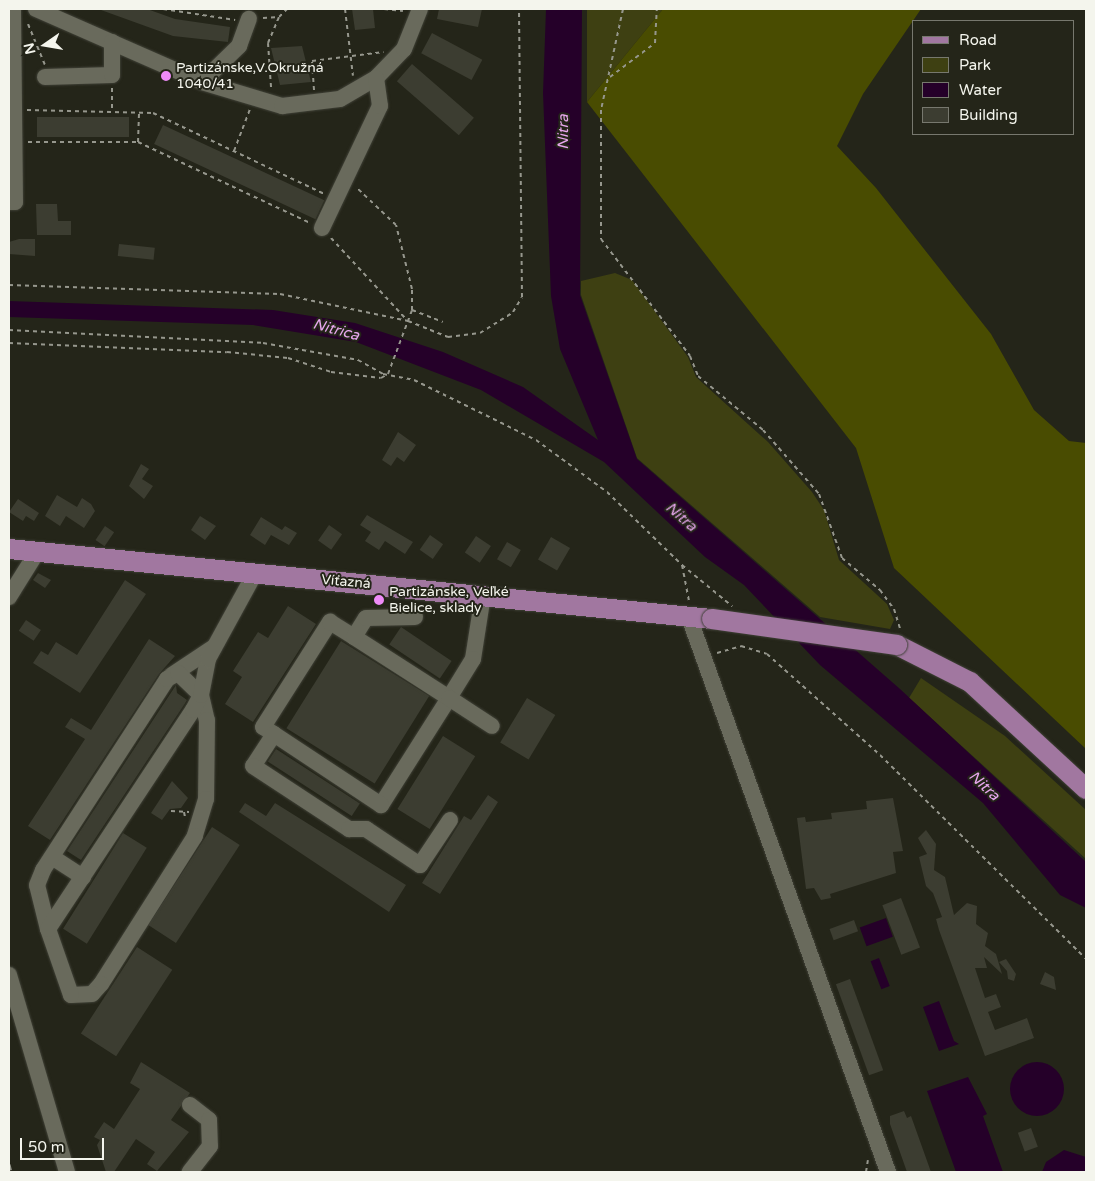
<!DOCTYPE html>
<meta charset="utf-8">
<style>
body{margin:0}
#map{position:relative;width:1095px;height:1181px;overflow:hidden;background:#242519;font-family:"Varela Round",sans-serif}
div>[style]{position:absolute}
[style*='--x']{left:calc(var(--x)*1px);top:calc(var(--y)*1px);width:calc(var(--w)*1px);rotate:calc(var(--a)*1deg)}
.green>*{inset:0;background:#3e4012}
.forest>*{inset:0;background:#494c01}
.water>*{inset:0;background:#250029;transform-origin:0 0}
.round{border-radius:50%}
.building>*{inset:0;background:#3c3d31;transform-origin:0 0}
.path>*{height:2px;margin-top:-1px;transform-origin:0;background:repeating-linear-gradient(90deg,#96978d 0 4px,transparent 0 8px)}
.roads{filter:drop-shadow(0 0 1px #404137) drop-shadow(0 0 1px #404137)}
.minor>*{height:16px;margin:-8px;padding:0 8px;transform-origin:8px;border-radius:8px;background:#696a5c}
.major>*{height:20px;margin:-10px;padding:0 10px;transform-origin:10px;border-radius:10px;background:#a177a0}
.rail>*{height:3px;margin-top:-1.5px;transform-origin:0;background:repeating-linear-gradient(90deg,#98998f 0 6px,transparent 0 12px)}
.bridges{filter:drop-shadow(0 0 1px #404137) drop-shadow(0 0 1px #404137)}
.major-bridge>*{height:20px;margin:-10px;padding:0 10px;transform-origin:10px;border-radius:10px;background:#a177a0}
.dots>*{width:14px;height:14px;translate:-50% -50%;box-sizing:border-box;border:2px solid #242519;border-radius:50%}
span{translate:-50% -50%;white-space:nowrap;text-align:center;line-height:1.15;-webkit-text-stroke:4px #242519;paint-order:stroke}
.poi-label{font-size:14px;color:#f4f5ed}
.left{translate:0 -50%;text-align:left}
.street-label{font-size:14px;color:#f4f5ed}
.water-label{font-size:15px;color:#e7a7ed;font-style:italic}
.frame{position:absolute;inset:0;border:10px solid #f4f5ed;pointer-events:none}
.legend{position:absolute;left:912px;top:20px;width:162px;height:115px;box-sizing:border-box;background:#242519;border:1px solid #77786e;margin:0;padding:6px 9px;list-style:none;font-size:15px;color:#f4f5ed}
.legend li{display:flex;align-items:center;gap:10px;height:25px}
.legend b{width:25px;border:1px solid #77786e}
.north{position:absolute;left:20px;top:20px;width:50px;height:50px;-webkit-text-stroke:4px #242519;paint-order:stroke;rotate:257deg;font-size:14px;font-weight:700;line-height:20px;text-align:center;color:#f4f5ed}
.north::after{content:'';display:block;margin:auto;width:18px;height:22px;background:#f4f5ed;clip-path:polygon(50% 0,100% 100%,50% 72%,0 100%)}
.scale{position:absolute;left:20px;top:1138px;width:84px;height:22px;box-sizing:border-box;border:2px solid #f4f5ed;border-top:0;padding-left:6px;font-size:15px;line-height:18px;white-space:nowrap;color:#f4f5ed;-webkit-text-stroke:4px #242519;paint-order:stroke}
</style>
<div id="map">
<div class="green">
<i style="clip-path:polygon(587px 9px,663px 9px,587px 102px)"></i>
<i style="clip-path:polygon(615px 273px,632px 280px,688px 357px,696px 377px,768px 442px,812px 492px,824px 510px,839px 560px,887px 604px,894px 620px,890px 629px,820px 617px,637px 458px,581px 295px,581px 281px)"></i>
<i style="clip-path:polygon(921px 678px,1005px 736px,1086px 810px,1086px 859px,909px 698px)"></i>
</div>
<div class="forest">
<i style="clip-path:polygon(663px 9px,921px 9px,863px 94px,837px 146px,876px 188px,991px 334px,1034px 410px,1069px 441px,1086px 443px,1086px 749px,894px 568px,856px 448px,587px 102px)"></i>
</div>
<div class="water">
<i style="clip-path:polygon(546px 9px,582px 9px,580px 295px,637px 459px,900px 689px,1086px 862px,1086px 908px,1060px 895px,983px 803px,820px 665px,744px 585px,705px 557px,604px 462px,481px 390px,356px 342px,253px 325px,9px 317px,9px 301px,273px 310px,355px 323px,443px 352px,523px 387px,598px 440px,560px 349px,551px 296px,543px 93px)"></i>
<i style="left:886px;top:918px;width:20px;height:28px;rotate:70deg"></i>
<i style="left:879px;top:958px;width:30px;height:9px;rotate:69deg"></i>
<i style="clip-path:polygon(939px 1001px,954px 1041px,959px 1044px,939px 1051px,923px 1007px)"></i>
<i class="round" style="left:1010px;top:1062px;width:54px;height:54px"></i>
<i style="clip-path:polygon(968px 1077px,987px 1114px,983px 1116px,1003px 1172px,956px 1172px,927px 1091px)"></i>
<i style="clip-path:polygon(1064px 1150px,1086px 1157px,1086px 1172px,1042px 1172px,1046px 1162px)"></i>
</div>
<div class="building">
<i style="clip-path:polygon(147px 9px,175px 19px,230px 27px,228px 42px,173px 36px,101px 10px)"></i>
<i style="clip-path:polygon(352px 9px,373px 9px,375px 28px,355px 30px)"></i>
<i style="clip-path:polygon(439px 9px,482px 9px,478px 27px,437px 19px)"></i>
<i style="left:432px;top:33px;width:57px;height:23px;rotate:28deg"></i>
<i style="clip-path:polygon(302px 46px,311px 82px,280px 85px,271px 48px)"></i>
<i style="left:412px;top:64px;width:82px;height:23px;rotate:41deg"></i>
<i style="left:37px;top:117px;width:92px;height:20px"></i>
<i style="left:163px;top:125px;width:178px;height:21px;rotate:25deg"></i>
<i style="clip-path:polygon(36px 204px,57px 204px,58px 221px,71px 221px,71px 235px,37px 235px)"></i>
<i style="clip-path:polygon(19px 239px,35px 239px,35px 256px,9px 254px,9px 242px)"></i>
<i style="left:119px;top:244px;width:36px;height:12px;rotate:6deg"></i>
<i style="clip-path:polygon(398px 432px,416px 445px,404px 462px,397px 457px,391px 466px,382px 460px)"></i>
<i style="clip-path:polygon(141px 464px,149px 469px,142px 479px,153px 486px,144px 499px,129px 486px)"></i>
<i style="clip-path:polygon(57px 495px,77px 507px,82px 498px,91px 504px,95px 511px,84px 528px,66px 516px,60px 526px,45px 516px)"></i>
<i style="clip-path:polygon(18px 499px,39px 513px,34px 521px,26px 516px,23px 521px,9px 512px)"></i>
<i style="clip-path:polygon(367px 515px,413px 542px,405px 554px,385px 541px,379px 550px,365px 541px,371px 532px,360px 525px)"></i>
<i style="clip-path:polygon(200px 516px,216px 526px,205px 540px,191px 530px)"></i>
<i style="clip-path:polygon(261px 517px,282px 530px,285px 526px,297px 533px,289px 545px,271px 535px,265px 545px,250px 535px)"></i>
<i style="left:329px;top:525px;width:16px;height:19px;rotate:35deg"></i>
<i style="left:105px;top:526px;width:11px;height:17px;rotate:34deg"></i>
<i style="left:430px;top:535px;width:16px;height:18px;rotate:35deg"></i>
<i style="left:476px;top:536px;width:18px;height:20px;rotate:34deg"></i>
<i style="left:551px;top:537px;width:22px;height:26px;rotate:30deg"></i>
<i style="left:507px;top:542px;width:16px;height:20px;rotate:30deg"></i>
<i style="clip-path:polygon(38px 573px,51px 580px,45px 588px,33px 580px)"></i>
<i style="clip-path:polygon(125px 580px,146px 594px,80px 693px,33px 663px,41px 651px,48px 655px,56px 642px,77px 655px)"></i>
<i style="clip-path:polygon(288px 606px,316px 624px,253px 722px,225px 704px,242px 677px,233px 671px,258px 632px,268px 638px)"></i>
<i style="left:26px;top:620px;width:18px;height:13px;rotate:34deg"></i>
<i style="left:401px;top:627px;width:61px;height:21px;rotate:34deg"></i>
<i style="clip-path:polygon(149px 639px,175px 656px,159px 674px,50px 840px,28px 826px,85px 739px,65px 727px,71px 718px,91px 730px)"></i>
<i style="left:341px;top:641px;width:104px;height:103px;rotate:32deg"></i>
<i style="clip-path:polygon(176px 685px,177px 693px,187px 700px,184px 705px,81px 860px,67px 851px)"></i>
<i style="left:527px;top:698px;width:33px;height:52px;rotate:31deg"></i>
<i style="left:443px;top:736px;width:38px;height:86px;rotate:32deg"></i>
<i style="left:276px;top:749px;width:100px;height:15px;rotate:33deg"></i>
<i style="clip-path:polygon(172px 781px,188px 798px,181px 808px,170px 809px,162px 820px,151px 813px)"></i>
<i style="clip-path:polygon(488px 795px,498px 802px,440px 894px,422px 883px,464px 816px,471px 820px)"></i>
<i style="clip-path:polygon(893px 798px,903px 851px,893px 852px,896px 873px,830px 894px,831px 898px,821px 900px,814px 888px,806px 889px,797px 818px,805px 817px,806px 822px,832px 819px,831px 813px,867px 809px,866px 801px)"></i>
<i style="clip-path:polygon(245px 803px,266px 816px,275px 803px,406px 885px,389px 912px,239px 812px)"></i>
<i style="left:212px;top:827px;width:33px;height:117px;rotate:33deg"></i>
<i style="clip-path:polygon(926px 830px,936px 844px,934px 870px,945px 877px,954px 915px,967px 903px,977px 906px,976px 924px,988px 933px,985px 946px,996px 954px,1002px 974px,984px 957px,987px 968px,975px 968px,985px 998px,996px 994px,1001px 1007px,988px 1012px,995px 1030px,1027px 1018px,1034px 1038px,985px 1056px,939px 930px,936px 919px,942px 917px,933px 893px,926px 886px,919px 857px,927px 854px,918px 838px)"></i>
<i style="left:123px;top:833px;width:28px;height:113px;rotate:32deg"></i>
<i style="left:901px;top:898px;width:53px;height:20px;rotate:69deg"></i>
<i style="left:854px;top:920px;width:12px;height:26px;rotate:70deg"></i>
<i style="left:137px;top:947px;width:42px;height:103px;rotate:33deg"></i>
<i style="clip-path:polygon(1006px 959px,1016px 974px,1014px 981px,1008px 979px,1007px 971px,999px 962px)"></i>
<i style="clip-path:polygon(1045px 972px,1054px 977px,1056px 990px,1040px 984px)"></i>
<i style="left:850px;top:979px;width:97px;height:15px;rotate:70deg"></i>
<i style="clip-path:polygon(141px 1062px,190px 1093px,171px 1120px,189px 1132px,157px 1171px,147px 1164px,155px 1152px,136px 1139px,114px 1172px,106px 1172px,97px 1145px,100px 1140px,94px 1137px,104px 1122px,114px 1129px,140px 1089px,130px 1083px)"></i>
<i style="clip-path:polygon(904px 1111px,907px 1118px,911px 1116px,931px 1172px,907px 1172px,890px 1124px,890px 1116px)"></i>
<i style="left:1031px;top:1128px;width:20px;height:14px;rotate:70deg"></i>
</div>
<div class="path">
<i style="--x:163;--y:9;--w:73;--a:8.7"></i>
<i style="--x:345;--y:9;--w:67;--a:83.2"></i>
<i style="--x:384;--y:9;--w:19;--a:6"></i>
<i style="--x:623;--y:9;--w:103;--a:102.3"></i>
<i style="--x:601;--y:110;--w:129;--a:90"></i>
<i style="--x:601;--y:239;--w:147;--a:52.7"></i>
<i style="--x:690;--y:356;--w:22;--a:68"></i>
<i style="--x:698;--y:376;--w:85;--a:39.7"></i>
<i style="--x:763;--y:430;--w:85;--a:48.8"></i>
<i style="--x:819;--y:494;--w:68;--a:70.2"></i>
<i style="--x:842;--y:558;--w:50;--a:40.1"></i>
<i style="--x:880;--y:590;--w:24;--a:54"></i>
<i style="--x:894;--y:609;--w:21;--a:73"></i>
<i style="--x:263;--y:18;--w:16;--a:-4"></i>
<i style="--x:279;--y:17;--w:11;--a:-45"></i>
<i style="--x:28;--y:24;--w:44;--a:67.5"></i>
<i style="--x:610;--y:77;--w:56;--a:-37.1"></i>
<i style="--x:655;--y:43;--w:34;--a:-87"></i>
<i style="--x:271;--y:87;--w:44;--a:-93.9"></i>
<i style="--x:268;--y:43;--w:28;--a:-67"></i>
<i style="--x:112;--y:88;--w:22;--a:90"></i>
<i style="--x:314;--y:90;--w:29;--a:-94"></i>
<i style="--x:312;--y:61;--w:72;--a:-7.2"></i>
<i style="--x:27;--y:110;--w:126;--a:1.4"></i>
<i style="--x:153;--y:113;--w:189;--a:25.3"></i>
<i style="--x:28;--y:142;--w:110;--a:0"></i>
<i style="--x:138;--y:142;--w:190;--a:25.2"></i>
<i style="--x:138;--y:142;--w:30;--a:-88"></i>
<i style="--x:234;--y:151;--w:45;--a:-69.1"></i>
<i style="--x:331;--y:238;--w:110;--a:47.2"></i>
<i style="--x:9;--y:285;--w:271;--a:1.9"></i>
<i style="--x:280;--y:294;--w:131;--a:11.9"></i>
<i style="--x:408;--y:321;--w:43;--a:21.8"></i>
<i style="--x:448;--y:337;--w:32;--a:-7"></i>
<i style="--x:480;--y:333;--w:39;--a:-32"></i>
<i style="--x:513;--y:312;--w:17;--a:-59"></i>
<i style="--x:522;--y:297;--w:288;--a:-90.6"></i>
<i style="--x:412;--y:310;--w:33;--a:21"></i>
<i style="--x:9;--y:330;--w:254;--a:2.9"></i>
<i style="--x:263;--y:343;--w:97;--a:10.1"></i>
<i style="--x:358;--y:360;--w:29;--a:29"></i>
<i style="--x:383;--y:374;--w:32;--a:11"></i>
<i style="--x:414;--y:380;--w:136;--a:26.2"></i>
<i style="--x:536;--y:440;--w:88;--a:36.2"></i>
<i style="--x:607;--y:492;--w:105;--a:44.2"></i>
<i style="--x:682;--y:565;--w:38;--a:79"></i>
<i style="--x:9;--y:343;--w:218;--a:2.4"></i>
<i style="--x:227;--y:352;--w:61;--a:5.6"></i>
<i style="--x:288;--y:358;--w:45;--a:18"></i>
<i style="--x:331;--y:372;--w:50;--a:6.8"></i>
<i style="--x:381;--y:378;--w:8;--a:-30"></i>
<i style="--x:388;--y:374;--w:68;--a:-69.4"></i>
<i style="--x:412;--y:310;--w:21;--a:-90"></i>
<i style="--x:412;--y:289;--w:66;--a:-104"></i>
<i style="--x:396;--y:225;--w:55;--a:-136.5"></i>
<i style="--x:682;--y:565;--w:65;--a:39.4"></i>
<i style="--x:717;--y:653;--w:25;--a:-16"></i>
<i style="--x:741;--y:646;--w:27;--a:17"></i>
<i style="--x:767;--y:654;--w:152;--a:41.8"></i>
<i style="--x:880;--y:755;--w:290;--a:44.7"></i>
<i style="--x:171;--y:811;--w:18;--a:3"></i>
<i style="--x:184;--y:812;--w:5;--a:79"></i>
<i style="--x:866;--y:1172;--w:12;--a:-81"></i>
</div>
<div class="roads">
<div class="minor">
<i style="--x:36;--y:9;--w:181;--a:23.7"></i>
<i style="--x:202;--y:82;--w:84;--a:16.7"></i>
<i style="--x:282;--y:106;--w:58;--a:-6.9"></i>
<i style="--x:340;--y:99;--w:42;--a:-30.3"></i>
<i style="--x:376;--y:78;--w:40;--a:-46"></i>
<i style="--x:404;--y:49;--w:43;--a:-68.2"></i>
<i style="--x:45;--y:77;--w:67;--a:-1.7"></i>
<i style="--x:112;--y:75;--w:33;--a:-90"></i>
<i style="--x:202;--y:82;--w:52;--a:-44.2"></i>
<i style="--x:239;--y:46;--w:29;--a:-70"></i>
<i style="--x:9;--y:202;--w:6;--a:0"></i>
<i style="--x:15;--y:202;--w:193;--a:-90.6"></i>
<i style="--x:322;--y:228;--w:135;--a:-64.6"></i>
<i style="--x:380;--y:106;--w:28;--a:-98"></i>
<i style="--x:483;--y:595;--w:65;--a:98.9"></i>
<i style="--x:473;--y:659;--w:46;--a:121.6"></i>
<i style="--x:449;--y:698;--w:127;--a:122.4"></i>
<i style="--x:381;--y:805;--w:141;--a:-146.5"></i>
<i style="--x:263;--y:727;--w:125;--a:-57.5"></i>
<i style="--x:330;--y:622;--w:28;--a:32"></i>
<i style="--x:354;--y:637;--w:113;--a:32.7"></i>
<i style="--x:449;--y:698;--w:51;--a:33.1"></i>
<i style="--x:9;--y:597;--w:53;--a:-58.1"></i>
<i style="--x:689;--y:617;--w:590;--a:70.27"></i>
<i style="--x:354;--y:637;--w:22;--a:-58"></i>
<i style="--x:366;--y:618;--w:49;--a:-1.2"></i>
<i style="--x:172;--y:675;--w:50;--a:-33.7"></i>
<i style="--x:274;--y:734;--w:38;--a:123"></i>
<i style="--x:253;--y:766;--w:115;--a:33.3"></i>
<i style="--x:349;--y:829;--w:17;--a:0"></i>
<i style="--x:366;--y:829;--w:65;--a:33.7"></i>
<i style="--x:420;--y:865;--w:54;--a:-56.3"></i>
<i style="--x:52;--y:857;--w:37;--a:33"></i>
<i style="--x:48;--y:929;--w:45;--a:-104"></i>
<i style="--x:37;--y:885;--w:16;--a:-68"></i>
<i style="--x:43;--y:870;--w:228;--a:-57"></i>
<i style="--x:167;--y:679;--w:13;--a:-29"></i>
<i style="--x:178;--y:673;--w:32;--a:44"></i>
<i style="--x:201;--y:695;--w:26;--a:77"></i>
<i style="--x:207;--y:720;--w:79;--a:90.7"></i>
<i style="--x:206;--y:799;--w:39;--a:107"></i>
<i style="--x:195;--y:836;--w:175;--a:122.4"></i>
<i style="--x:101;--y:984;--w:13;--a:132"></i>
<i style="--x:92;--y:994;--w:21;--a:177"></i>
<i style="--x:71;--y:995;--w:70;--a:-109.2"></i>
<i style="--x:48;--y:929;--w:263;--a:-56.5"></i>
<i style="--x:193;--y:710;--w:17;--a:-62"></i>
<i style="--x:201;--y:695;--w:37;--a:-79"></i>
<i style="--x:208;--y:659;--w:98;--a:-61.3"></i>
<i style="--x:9;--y:975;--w:205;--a:73.6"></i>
<i style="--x:190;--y:1105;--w:24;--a:38"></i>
<i style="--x:209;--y:1120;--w:26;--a:88"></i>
<i style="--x:210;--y:1146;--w:33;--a:128"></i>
</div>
<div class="major">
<i style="--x:9;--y:549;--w:706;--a:5.69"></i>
<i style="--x:897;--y:645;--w:82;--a:26.9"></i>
<i style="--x:970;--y:682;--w:158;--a:42.7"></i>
</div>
</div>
<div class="rail">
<i style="--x:9;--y:1164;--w:8;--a:76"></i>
</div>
<div class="bridges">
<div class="major-bridge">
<i style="--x:712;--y:619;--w:187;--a:8"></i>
</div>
</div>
<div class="dots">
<i style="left:166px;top:76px;background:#ee8bf8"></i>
<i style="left:379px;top:600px;background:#ee8bf8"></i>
</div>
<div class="poi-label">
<span class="left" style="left:176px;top:76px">Partizánske,V.Okružná<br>1040/41</span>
<span class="left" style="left:389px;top:600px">Partizánske, Veľké<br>Bielice, sklady</span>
</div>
<div class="street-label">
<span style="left:346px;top:582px;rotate:5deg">Víťazná</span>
</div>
<div class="water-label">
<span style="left:564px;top:132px;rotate:-90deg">Nitra</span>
<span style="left:336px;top:330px;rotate:15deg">Nitrica</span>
<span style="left:681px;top:517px;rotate:41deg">Nitra</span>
<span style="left:984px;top:786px;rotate:43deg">Nitra</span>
</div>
<div class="frame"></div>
<ul class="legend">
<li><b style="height:6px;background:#a177a0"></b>Road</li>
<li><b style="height:14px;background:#3e4012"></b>Park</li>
<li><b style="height:14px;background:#250029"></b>Water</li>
<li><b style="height:14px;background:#3c3d31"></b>Building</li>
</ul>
<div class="north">N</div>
<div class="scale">50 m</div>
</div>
